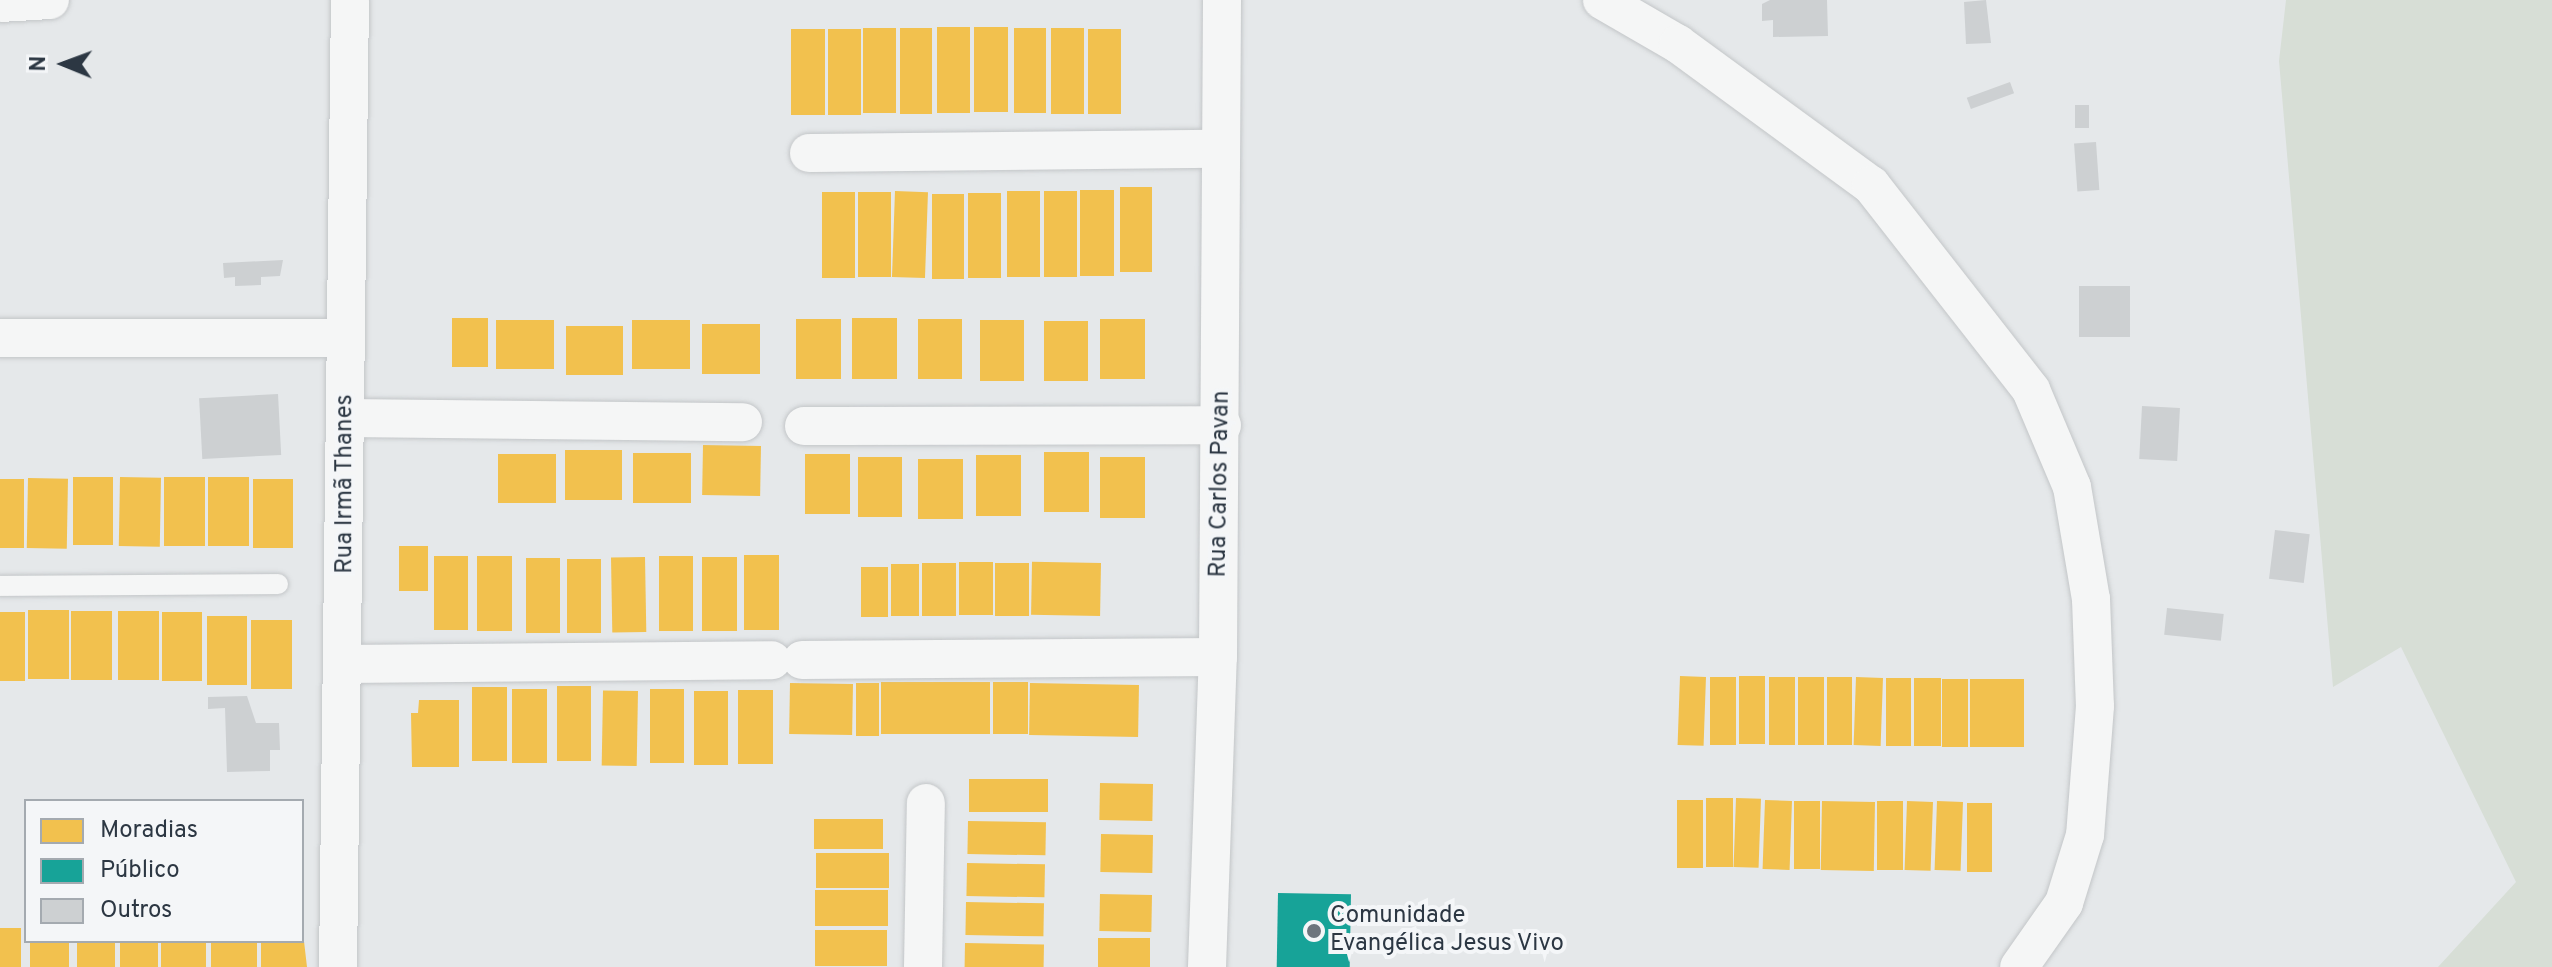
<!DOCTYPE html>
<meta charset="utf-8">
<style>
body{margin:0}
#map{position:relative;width:2552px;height:967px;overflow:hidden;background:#e5e8ea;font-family:Overpass,sans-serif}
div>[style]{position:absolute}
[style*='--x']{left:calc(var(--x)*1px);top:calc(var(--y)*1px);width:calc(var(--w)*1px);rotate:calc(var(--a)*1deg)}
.green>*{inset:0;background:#d7ded6}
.homes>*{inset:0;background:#f2c14e;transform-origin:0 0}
.public>*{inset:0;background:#17a398;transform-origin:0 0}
.building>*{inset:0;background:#cdd0d2;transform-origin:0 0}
.roads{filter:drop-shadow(0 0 2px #c3c6c8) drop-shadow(0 0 2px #c3c6c8)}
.lane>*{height:20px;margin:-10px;padding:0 10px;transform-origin:10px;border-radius:10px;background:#f5f6f6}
.street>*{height:38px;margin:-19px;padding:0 19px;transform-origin:19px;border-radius:19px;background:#f5f6f6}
.dots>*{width:22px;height:22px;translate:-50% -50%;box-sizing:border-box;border:4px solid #f4f6f8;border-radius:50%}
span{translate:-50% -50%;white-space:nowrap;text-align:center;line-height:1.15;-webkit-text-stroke:8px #f4f6f8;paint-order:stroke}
.street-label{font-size:24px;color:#2c3743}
.poi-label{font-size:24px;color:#2c3743}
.left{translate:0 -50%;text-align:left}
.legend{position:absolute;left:24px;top:799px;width:280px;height:144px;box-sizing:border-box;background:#f4f6f8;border:2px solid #a4aab0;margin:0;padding:10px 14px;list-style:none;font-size:24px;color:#2c3743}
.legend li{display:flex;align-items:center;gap:16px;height:40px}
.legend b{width:40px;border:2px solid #a4aab0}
.north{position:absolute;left:24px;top:24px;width:80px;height:80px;-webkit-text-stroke:6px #f4f6f8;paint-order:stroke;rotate:271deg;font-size:22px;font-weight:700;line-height:32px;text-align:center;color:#2c3743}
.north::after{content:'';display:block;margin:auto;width:28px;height:36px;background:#2c3743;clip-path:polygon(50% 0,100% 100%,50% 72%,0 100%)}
</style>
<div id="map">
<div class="green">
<i style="clip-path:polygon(2286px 0,2552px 0,2552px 967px,2438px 967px,2516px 882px,2401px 647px,2333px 687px,2279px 61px)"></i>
</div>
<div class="homes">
<i style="left:937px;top:27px;width:33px;height:86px"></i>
<i style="left:974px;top:27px;width:34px;height:85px"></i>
<i style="left:863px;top:28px;width:33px;height:85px"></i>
<i style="left:900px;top:28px;width:32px;height:86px"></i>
<i style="left:1014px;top:28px;width:32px;height:85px"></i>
<i style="left:1051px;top:28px;width:33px;height:86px"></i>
<i style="left:791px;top:29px;width:34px;height:86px"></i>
<i style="left:828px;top:29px;width:33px;height:86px"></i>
<i style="left:1088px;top:29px;width:33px;height:85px"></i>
<i style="left:1120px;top:187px;width:32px;height:85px"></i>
<i style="left:1080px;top:190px;width:34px;height:86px"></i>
<i style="left:895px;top:191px;width:33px;height:86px;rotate:2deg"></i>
<i style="left:1007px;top:191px;width:33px;height:86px"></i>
<i style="left:1044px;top:191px;width:33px;height:86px"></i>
<i style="left:822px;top:192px;width:33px;height:86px"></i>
<i style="left:858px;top:192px;width:33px;height:85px"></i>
<i style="left:968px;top:193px;width:33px;height:85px"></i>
<i style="left:932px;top:194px;width:32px;height:85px"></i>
<i style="left:452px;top:318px;width:36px;height:49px"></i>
<i style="left:852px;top:318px;width:45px;height:61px"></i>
<i style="left:796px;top:319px;width:45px;height:60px"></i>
<i style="left:918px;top:319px;width:44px;height:60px"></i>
<i style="left:1100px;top:319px;width:45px;height:60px"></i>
<i style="left:496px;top:320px;width:58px;height:49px"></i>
<i style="left:632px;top:320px;width:58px;height:49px"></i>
<i style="left:1024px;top:320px;width:61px;height:44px;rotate:90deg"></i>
<i style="left:1044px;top:321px;width:44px;height:60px"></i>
<i style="left:702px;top:324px;width:58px;height:50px"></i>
<i style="left:566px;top:326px;width:57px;height:49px"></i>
<i style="left:703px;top:445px;width:58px;height:50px;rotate:1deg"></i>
<i style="left:622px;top:450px;width:50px;height:57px;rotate:90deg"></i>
<i style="left:1044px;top:452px;width:45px;height:60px"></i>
<i style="left:633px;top:453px;width:58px;height:50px"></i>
<i style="left:498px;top:454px;width:58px;height:49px"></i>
<i style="left:850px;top:454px;width:60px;height:45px;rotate:90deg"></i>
<i style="left:1021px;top:455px;width:61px;height:45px;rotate:90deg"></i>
<i style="left:858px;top:457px;width:44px;height:60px"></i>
<i style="left:1145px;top:457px;width:61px;height:45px;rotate:90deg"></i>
<i style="left:918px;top:459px;width:45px;height:60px"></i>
<i style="left:73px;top:477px;width:40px;height:68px"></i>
<i style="left:120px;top:477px;width:41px;height:69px;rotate:1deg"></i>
<i style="left:164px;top:477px;width:41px;height:69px"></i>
<i style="left:208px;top:477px;width:41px;height:69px"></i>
<i style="left:28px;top:478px;width:40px;height:70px;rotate:1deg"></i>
<i style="left:0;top:479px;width:24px;height:69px"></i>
<i style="left:253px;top:479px;width:40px;height:69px"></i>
<i style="left:399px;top:546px;width:29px;height:45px"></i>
<i style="left:744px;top:555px;width:35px;height:75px"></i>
<i style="left:434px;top:556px;width:34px;height:74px"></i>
<i style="left:512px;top:556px;width:75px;height:35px;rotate:90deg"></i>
<i style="left:659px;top:556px;width:34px;height:75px"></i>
<i style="left:645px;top:557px;width:75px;height:34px;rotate:89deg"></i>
<i style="left:702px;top:557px;width:35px;height:74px"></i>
<i style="left:526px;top:558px;width:34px;height:75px"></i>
<i style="left:567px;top:559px;width:34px;height:74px"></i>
<i style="left:959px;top:562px;width:34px;height:53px"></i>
<i style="left:922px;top:563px;width:34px;height:53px"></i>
<i style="left:995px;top:563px;width:34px;height:53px"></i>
<i style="left:1101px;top:563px;width:53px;height:69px;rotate:91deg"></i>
<i style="left:891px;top:564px;width:28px;height:52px"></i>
<i style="left:861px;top:567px;width:27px;height:50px"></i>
<i style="left:28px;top:610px;width:41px;height:69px"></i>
<i style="left:71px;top:611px;width:41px;height:69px"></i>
<i style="left:118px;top:611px;width:41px;height:69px"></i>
<i style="left:0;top:612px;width:25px;height:69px"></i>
<i style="left:162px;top:612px;width:40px;height:69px"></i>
<i style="left:207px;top:616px;width:40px;height:69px"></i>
<i style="left:251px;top:620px;width:41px;height:69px"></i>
<i style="left:1680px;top:676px;width:26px;height:69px;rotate:2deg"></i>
<i style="left:1739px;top:676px;width:26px;height:68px"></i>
<i style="left:1710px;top:677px;width:26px;height:68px"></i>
<i style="left:1769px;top:677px;width:26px;height:68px"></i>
<i style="left:1798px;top:677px;width:26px;height:68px"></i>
<i style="left:1827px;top:677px;width:25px;height:68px"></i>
<i style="left:1856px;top:677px;width:27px;height:68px;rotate:2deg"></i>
<i style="left:1886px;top:678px;width:25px;height:68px"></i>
<i style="left:1914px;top:678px;width:27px;height:68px"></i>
<i style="left:1942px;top:679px;width:26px;height:68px"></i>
<i style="left:1970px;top:679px;width:54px;height:68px"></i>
<i style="left:881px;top:682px;width:109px;height:52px"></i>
<i style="left:993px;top:682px;width:35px;height:52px"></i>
<i style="left:790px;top:683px;width:63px;height:51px;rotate:1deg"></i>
<i style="left:856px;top:683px;width:23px;height:53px"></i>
<i style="left:1030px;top:683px;width:109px;height:52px;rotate:1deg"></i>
<i style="left:557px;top:686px;width:34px;height:75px"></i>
<i style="left:472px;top:687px;width:35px;height:74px"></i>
<i style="left:512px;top:689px;width:35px;height:74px"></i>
<i style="left:650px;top:689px;width:34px;height:74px"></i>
<i style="left:773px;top:690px;width:74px;height:35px;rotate:90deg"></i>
<i style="left:638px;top:691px;width:75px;height:35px;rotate:91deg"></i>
<i style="left:694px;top:691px;width:34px;height:74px"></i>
<i style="clip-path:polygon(419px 700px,459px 700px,459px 767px,412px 767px,411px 713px,418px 713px)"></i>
<i style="left:969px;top:779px;width:79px;height:33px"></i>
<i style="left:1100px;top:783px;width:53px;height:37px;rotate:1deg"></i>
<i style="left:1706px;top:798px;width:27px;height:69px"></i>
<i style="left:1736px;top:798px;width:25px;height:69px;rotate:2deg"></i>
<i style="left:1677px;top:800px;width:26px;height:68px"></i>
<i style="left:1765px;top:800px;width:27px;height:69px;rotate:2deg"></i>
<i style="left:1794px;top:801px;width:26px;height:68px"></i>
<i style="left:1822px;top:801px;width:53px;height:69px;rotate:1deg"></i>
<i style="left:1877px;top:801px;width:26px;height:69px"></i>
<i style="left:1907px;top:801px;width:26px;height:69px;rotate:2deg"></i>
<i style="left:1937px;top:801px;width:26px;height:69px;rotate:2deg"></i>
<i style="left:1967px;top:803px;width:25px;height:69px"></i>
<i style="left:883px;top:819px;width:30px;height:69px;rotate:90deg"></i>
<i style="left:968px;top:821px;width:78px;height:33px;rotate:1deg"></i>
<i style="left:1101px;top:834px;width:52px;height:38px;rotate:1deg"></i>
<i style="left:816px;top:853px;width:73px;height:35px"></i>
<i style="left:967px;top:863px;width:78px;height:33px;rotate:1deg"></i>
<i style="left:815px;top:890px;width:73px;height:36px"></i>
<i style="left:1100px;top:894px;width:52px;height:37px;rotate:1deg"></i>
<i style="left:966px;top:902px;width:78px;height:33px;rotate:1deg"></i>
<i style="clip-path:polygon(302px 924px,307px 967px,261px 967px,261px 941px,302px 941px)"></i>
<i style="left:0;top:928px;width:21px;height:39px"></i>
<i style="left:815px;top:930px;width:72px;height:36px"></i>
<i style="left:1098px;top:938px;width:52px;height:29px"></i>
<i style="left:30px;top:941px;width:39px;height:26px"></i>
<i style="left:77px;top:941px;width:38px;height:26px"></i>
<i style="left:120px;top:941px;width:38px;height:26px"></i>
<i style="left:161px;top:941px;width:45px;height:26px"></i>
<i style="left:211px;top:941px;width:46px;height:26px"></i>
<i style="left:965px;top:943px;width:79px;height:24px;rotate:1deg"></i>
</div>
<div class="public">
<i style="left:1278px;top:893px;width:73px;height:74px;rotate:1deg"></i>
</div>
<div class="building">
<i style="clip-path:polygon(1770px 0,1827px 0,1828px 36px,1773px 37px,1773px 20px,1762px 21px,1762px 4px)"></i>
<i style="clip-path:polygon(1986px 0,1991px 43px,1966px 44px,1964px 2px)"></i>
<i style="left:2010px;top:82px;width:12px;height:46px;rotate:70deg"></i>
<i style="left:2075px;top:105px;width:14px;height:23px"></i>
<i style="left:2096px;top:142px;width:48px;height:22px;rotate:86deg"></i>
<i style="clip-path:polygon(283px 260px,280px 276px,261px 277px,261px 285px,235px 286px,235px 277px,224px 278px,223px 263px)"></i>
<i style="left:2079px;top:286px;width:51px;height:51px"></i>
<i style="left:278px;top:394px;width:61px;height:79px;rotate:87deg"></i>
<i style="left:2142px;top:406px;width:38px;height:53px;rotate:3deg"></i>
<i style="left:2275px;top:530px;width:35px;height:49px;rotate:7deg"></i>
<i style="left:2167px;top:608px;width:57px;height:27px;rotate:6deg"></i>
<i style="clip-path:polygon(247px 696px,256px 723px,279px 723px,280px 750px,270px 750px,270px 771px,227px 772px,225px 708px,208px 709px,208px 697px)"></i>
</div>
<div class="roads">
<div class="lane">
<i style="--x:0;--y:586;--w:278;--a:-0.4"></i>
</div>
<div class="street">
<i style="--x:1602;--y:0;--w:88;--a:30.1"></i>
<i style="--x:1678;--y:44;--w:239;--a:36.2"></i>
<i style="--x:1871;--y:185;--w:260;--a:52"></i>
<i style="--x:2031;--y:390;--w:105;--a:67.1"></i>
<i style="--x:2072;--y:487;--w:114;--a:80.4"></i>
<i style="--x:2091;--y:599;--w:107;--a:87.9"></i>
<i style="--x:2095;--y:706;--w:129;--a:94.4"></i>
<i style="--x:2085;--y:835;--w:71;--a:107.2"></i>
<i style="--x:2064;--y:903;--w:78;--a:125.1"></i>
<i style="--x:0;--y:3;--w:50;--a:-3.4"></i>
<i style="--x:809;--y:153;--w:411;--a:-0.6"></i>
<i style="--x:0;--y:338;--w:346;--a:0"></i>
<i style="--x:346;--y:418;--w:397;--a:0.6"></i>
<i style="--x:804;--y:426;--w:418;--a:-0.1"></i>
<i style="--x:802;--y:660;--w:416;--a:-0.4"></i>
<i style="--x:344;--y:664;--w:428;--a:-0.5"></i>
<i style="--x:338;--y:967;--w:967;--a:-89.29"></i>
<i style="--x:923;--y:967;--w:164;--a:-89"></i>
<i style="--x:1207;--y:967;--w:310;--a:-88"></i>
<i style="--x:1218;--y:657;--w:657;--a:-89.65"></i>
</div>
</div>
<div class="dots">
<i style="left:1314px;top:931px;background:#6d757d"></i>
</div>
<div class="street-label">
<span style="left:346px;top:484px;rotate:-90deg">Rua Irmã Thanes</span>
<span style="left:1221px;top:484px;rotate:-89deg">Rua Carlos Pavan</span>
</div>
<div class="poi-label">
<span class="left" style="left:1330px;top:931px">Comunidade<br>Evangélica Jesus Vivo</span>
</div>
<ul class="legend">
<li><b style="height:22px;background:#f2c14e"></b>Moradias</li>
<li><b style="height:22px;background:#17a398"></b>Público</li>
<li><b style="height:22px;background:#cdd0d2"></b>Outros</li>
</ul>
<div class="north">N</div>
</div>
